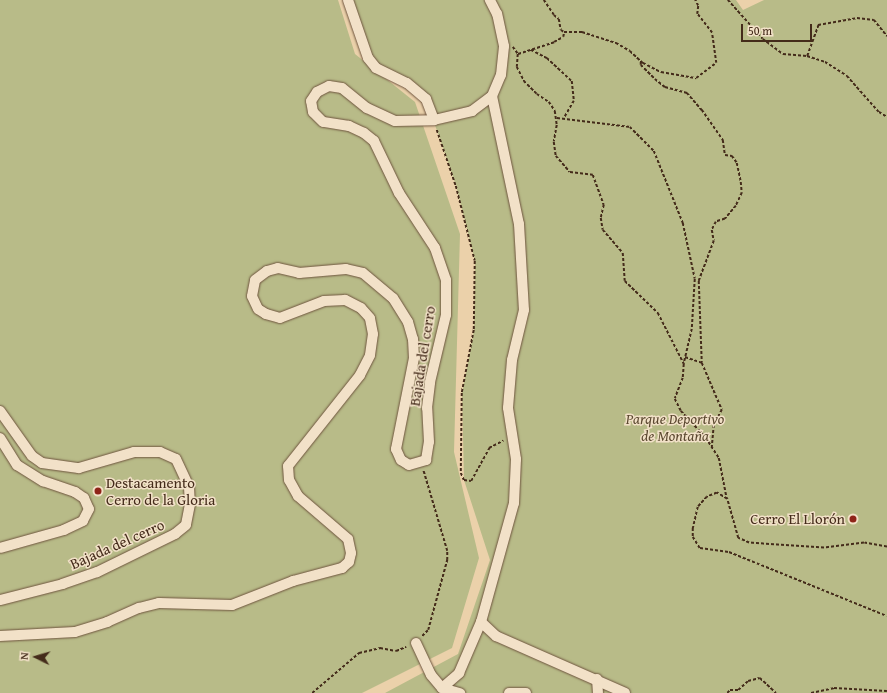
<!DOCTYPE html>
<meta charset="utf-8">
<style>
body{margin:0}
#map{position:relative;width:887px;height:693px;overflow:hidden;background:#ebd1aa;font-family:"Gentium Book Plus",serif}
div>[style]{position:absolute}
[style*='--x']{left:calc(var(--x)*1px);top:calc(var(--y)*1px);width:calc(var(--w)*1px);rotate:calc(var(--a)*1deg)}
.green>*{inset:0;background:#b8bb88}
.path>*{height:1.5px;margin-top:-0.75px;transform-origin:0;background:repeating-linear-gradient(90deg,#442b1a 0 3px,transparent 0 5px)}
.roads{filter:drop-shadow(0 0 1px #6e543e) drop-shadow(0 0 1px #6e543e)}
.minor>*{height:10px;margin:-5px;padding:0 5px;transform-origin:5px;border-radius:5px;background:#f2e1c8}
.dots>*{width:11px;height:11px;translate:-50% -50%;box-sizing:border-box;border:2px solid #f2e1c8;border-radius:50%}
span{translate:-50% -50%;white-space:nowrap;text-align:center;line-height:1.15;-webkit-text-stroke:3px #f2e1c8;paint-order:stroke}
.street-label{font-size:15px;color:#442b1a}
.park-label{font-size:15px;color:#5b4830;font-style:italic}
.poi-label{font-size:15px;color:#442b1a}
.left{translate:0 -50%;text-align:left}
.right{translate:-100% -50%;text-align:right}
.north{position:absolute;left:16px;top:637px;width:40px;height:40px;-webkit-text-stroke:3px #f2e1c8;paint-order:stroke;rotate:275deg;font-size:11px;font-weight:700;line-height:16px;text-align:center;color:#442b1a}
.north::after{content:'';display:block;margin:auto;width:14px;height:18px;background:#442b1a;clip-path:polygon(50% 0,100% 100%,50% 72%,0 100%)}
.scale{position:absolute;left:741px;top:24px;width:71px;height:18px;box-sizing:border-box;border:2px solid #442b1a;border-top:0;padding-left:5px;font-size:12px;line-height:14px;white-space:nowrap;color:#442b1a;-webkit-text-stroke:3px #f2e1c8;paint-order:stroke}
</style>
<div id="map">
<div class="green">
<i style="clip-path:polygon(0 0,338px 0,355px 54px,415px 102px,460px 234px,454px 452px,479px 558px,452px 648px,362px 693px,0 693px)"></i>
<i style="clip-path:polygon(348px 0,736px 0,743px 10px,764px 0,887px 0,887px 693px,385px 693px,458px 654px,490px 560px,464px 480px,462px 393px,474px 330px,475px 261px,456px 186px,426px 99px,368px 58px)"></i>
</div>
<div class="path">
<i style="--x:544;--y:0;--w:18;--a:56"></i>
<i style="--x:554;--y:15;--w:6;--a:39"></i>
<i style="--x:559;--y:19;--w:11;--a:80"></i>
<i style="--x:561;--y:30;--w:4;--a:34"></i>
<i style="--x:564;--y:32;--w:18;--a:0"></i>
<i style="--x:582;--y:32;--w:36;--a:18"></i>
<i style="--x:616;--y:43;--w:16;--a:30"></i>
<i style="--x:630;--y:51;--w:18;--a:43"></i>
<i style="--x:643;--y:63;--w:20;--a:27"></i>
<i style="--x:661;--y:72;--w:36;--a:10"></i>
<i style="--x:696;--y:78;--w:25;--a:-37"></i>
<i style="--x:716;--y:63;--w:30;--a:-98"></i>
<i style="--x:712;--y:33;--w:24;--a:-128"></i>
<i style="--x:697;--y:14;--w:8;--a:-83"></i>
<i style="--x:698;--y:6;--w:7;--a:-117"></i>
<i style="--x:728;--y:0;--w:52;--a:48.1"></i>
<i style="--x:763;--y:39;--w:25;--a:37"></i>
<i style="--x:783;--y:54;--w:24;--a:5"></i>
<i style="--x:807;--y:56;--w:19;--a:18"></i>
<i style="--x:825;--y:62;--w:26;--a:32"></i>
<i style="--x:847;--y:76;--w:48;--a:48.4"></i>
<i style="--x:879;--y:112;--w:9;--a:32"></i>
<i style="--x:513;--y:47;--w:9;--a:54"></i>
<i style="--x:518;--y:54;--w:13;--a:94"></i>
<i style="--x:517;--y:67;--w:16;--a:63"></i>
<i style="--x:524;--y:81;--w:18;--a:45"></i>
<i style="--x:537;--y:94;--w:14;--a:34"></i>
<i style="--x:549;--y:102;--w:11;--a:56"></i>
<i style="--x:555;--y:111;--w:14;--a:82"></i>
<i style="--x:557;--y:125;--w:17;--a:100"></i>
<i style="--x:554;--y:142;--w:14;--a:82"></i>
<i style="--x:556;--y:156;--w:21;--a:49"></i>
<i style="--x:570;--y:172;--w:23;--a:7"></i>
<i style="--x:593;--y:175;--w:32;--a:70"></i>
<i style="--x:604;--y:205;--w:13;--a:103"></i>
<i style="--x:601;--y:218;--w:12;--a:81"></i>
<i style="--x:603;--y:230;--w:30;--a:49"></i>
<i style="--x:623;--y:253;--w:28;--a:86"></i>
<i style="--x:625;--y:281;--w:46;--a:44.1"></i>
<i style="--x:658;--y:313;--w:57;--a:63"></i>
<i style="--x:684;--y:364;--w:14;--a:94"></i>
<i style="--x:683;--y:378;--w:22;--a:111"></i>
<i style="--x:675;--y:399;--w:13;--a:63"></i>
<i style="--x:681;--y:411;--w:37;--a:47"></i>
<i style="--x:706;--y:438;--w:24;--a:57"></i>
<i style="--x:719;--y:458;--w:42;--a:79"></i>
<i style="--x:531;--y:50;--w:18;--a:27"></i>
<i style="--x:547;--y:58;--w:34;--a:43"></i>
<i style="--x:572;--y:81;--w:20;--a:84"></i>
<i style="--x:574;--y:101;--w:20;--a:120"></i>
<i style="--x:518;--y:54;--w:38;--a:-18"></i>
<i style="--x:554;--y:42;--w:10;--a:-29"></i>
<i style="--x:563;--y:37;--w:5;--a:-79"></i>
<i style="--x:807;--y:56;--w:33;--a:-70"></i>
<i style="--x:818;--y:25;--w:40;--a:-10"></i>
<i style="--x:857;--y:18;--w:17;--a:7"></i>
<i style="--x:874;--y:20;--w:21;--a:51"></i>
<i style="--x:641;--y:62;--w:3;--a:90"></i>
<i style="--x:641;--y:65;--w:20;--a:45"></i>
<i style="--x:655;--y:79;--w:13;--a:39"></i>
<i style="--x:665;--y:87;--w:23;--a:15"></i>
<i style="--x:687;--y:93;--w:23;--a:49"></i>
<i style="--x:702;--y:110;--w:37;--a:55"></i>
<i style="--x:723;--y:140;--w:15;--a:82"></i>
<i style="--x:725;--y:155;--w:7;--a:8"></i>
<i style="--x:732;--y:156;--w:9;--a:54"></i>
<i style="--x:737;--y:163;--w:19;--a:78"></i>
<i style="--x:741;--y:182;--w:11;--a:85"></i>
<i style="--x:742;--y:193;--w:14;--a:115"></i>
<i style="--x:736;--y:206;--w:17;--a:130"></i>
<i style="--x:725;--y:219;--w:9;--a:162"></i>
<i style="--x:716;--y:222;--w:9;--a:117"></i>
<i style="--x:712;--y:230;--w:11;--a:80"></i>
<i style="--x:714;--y:241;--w:43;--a:110.6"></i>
<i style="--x:699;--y:281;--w:82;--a:87.9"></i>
<i style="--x:702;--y:363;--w:51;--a:66.9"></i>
<i style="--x:722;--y:410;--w:17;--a:118"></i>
<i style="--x:714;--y:425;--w:22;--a:95"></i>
<i style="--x:557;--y:118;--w:74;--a:7"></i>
<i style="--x:630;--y:127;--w:34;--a:45"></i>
<i style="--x:654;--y:151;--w:78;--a:68.1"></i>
<i style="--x:683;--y:223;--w:57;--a:77.9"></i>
<i style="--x:695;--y:279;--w:50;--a:93.4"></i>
<i style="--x:692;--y:329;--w:36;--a:103"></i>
<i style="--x:437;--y:130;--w:59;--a:71.3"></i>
<i style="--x:456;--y:186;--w:77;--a:75.8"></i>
<i style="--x:475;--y:261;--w:69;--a:90.8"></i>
<i style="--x:474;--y:330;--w:64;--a:100.8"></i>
<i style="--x:462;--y:393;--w:80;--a:90.7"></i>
<i style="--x:461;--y:473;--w:8;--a:67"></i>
<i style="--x:464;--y:480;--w:7;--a:8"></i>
<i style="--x:471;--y:481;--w:38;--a:-61"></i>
<i style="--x:489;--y:448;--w:16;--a:-27"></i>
<i style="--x:685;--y:357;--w:18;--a:19"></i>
<i style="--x:887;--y:547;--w:23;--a:-170"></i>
<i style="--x:864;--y:543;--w:40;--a:172.9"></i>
<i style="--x:824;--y:548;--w:75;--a:-176.2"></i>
<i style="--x:749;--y:543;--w:12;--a:-156"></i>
<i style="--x:738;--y:538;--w:41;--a:-105.8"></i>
<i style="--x:727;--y:499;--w:12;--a:-149"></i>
<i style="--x:717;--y:493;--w:11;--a:158"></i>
<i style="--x:707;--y:497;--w:13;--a:132"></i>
<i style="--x:698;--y:507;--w:22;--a:103"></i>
<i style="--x:693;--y:528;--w:9;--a:90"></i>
<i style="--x:693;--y:537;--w:13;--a:58"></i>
<i style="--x:700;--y:548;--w:29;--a:8"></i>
<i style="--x:729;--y:552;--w:170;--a:22.1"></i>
<i style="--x:422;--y:636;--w:8;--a:-45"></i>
<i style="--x:428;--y:630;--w:73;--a:-74.8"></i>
<i style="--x:447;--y:560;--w:9;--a:-90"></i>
<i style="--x:447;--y:551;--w:84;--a:-106.5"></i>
<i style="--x:312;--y:693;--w:62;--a:-40.4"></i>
<i style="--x:359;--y:653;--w:22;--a:-13"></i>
<i style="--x:380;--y:648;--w:16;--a:11"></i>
<i style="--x:396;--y:651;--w:11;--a:-22"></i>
<i style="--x:727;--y:693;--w:4;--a:-45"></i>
<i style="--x:730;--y:690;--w:8;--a:0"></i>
<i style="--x:738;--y:690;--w:13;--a:-42"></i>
<i style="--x:748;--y:681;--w:12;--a:-14"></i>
<i style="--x:760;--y:678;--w:22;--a:43"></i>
<i style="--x:811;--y:693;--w:24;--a:-12"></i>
<i style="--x:834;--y:688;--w:53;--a:3.2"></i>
</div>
<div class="roads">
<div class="minor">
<i style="--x:348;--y:0;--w:61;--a:71"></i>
<i style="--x:368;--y:58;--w:13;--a:51"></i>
<i style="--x:376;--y:68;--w:34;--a:26"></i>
<i style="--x:407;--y:83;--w:25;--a:40"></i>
<i style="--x:426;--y:99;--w:22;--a:69"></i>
<i style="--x:492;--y:96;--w:131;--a:78.1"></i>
<i style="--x:519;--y:224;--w:86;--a:86.7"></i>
<i style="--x:524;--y:310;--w:51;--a:103.5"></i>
<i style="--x:512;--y:360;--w:48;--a:94.8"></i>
<i style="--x:508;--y:408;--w:52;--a:81.1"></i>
<i style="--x:516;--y:459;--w:44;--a:92.6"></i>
<i style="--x:514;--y:503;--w:123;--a:105.5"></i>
<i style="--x:481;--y:622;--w:21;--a:43"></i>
<i style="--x:496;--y:636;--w:141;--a:23.8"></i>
<i style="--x:0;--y:411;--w:55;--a:54.6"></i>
<i style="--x:32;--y:456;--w:12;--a:35"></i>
<i style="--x:42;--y:463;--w:37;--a:8"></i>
<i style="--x:79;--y:468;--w:57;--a:-16.2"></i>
<i style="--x:134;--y:452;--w:26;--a:0"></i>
<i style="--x:160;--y:452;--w:17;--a:24"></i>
<i style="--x:176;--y:459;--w:31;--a:65"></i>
<i style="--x:189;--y:487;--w:17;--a:87"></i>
<i style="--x:190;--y:504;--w:21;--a:101"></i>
<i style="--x:186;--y:525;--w:14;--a:141"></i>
<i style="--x:175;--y:534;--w:87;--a:154"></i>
<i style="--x:97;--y:572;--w:36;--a:161"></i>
<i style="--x:63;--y:584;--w:65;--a:165.7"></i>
<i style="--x:0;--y:438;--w:32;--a:58"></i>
<i style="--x:17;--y:465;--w:31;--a:32"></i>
<i style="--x:43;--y:481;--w:34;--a:19"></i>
<i style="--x:75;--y:492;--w:11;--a:34"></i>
<i style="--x:84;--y:498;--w:12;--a:66"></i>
<i style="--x:89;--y:509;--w:13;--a:117"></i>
<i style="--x:83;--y:521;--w:21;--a:155"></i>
<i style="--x:64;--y:530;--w:66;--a:164.3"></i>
<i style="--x:0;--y:636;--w:75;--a:-3.1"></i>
<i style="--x:75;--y:632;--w:34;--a:-17"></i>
<i style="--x:107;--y:622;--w:35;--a:-24"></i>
<i style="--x:139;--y:608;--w:21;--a:-14"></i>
<i style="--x:159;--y:603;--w:73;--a:1.6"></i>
<i style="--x:232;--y:605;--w:66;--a:-21.5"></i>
<i style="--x:293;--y:581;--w:51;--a:-14.9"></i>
<i style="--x:342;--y:568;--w:9;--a:-41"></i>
<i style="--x:349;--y:562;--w:9;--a:-77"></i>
<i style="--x:351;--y:553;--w:14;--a:-102"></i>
<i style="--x:348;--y:539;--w:66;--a:-139.3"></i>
<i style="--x:298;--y:496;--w:18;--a:-119"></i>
<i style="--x:289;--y:480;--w:14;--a:-94"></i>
<i style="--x:288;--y:466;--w:116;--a:-51.6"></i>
<i style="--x:360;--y:375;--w:22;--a:-63"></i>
<i style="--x:370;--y:355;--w:21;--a:-82"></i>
<i style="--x:373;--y:334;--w:16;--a:-101"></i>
<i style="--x:370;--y:318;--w:13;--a:-132"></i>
<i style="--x:361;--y:308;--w:18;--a:-153"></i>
<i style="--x:345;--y:300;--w:21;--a:177"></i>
<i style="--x:324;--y:301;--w:47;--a:158.9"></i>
<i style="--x:280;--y:318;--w:15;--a:-164"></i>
<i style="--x:266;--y:314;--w:9;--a:-148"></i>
<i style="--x:258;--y:309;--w:14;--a:-115"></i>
<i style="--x:252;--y:296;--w:16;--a:-79"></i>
<i style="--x:255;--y:280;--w:15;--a:-37"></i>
<i style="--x:267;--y:271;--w:11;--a:-15"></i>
<i style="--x:278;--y:268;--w:22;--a:13"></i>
<i style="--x:299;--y:273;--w:47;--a:-4.9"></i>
<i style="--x:346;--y:269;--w:17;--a:13"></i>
<i style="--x:363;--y:273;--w:39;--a:40"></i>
<i style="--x:393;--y:298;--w:28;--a:58"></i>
<i style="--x:408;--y:322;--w:18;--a:74"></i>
<i style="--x:413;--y:339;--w:19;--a:87"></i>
<i style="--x:414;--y:358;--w:93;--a:101.2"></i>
<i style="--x:396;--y:449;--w:12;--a:66"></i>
<i style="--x:401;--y:460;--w:9;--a:32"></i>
<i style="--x:409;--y:465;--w:18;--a:-16"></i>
<i style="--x:426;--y:460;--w:18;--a:-81"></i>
<i style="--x:429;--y:442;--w:34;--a:-93"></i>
<i style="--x:427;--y:408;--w:26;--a:-83"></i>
<i style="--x:430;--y:382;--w:69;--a:-76.6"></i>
<i style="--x:446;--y:315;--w:35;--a:-90"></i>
<i style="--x:446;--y:280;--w:34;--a:-109"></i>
<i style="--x:435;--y:248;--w:66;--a:-123.2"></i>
<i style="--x:399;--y:193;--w:58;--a:-115.7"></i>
<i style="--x:374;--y:141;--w:13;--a:-141"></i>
<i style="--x:364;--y:133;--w:17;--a:-155"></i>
<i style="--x:349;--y:126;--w:26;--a:-171"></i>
<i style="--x:323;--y:122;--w:14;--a:-135"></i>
<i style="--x:313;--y:112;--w:11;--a:-100"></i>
<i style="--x:311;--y:101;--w:11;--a:-56"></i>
<i style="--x:317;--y:92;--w:13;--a:-27"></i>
<i style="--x:329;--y:86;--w:13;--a:9"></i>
<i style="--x:342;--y:88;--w:32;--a:39"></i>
<i style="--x:367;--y:108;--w:31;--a:25"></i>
<i style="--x:395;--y:121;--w:39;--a:-1"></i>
<i style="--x:434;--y:120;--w:39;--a:-13"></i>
<i style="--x:472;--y:111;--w:25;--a:-37"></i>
<i style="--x:492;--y:96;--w:23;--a:-67"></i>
<i style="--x:501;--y:75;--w:29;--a:-84"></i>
<i style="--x:504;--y:46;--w:33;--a:-102"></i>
<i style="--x:497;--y:14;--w:16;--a:-117"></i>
<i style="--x:416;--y:643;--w:35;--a:65"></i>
<i style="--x:431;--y:675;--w:17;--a:50"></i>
<i style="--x:442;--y:688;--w:19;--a:16"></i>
<i style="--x:597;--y:679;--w:14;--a:86"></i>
<i style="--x:442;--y:688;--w:23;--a:-41"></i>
<i style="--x:459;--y:673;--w:56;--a:-66.7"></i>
<i style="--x:509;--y:693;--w:17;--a:0"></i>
</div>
</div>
<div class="dots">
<i style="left:98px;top:491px;background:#8f2418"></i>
<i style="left:853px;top:519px;background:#8f2418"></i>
</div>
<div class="street-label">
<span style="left:422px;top:356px;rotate:-81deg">Bajada del cerro</span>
<span style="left:117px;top:544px;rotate:-24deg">Bajada del cerro</span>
</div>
<div class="park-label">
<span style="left:675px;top:427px">Parque Deportivo<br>de Montaña</span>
</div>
<div class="poi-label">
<span class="left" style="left:106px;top:491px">Destacamento<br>Cerro de la Gloria</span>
<span class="right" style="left:845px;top:519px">Cerro El Llorón</span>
</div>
<div class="north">N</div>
<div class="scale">50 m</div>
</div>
